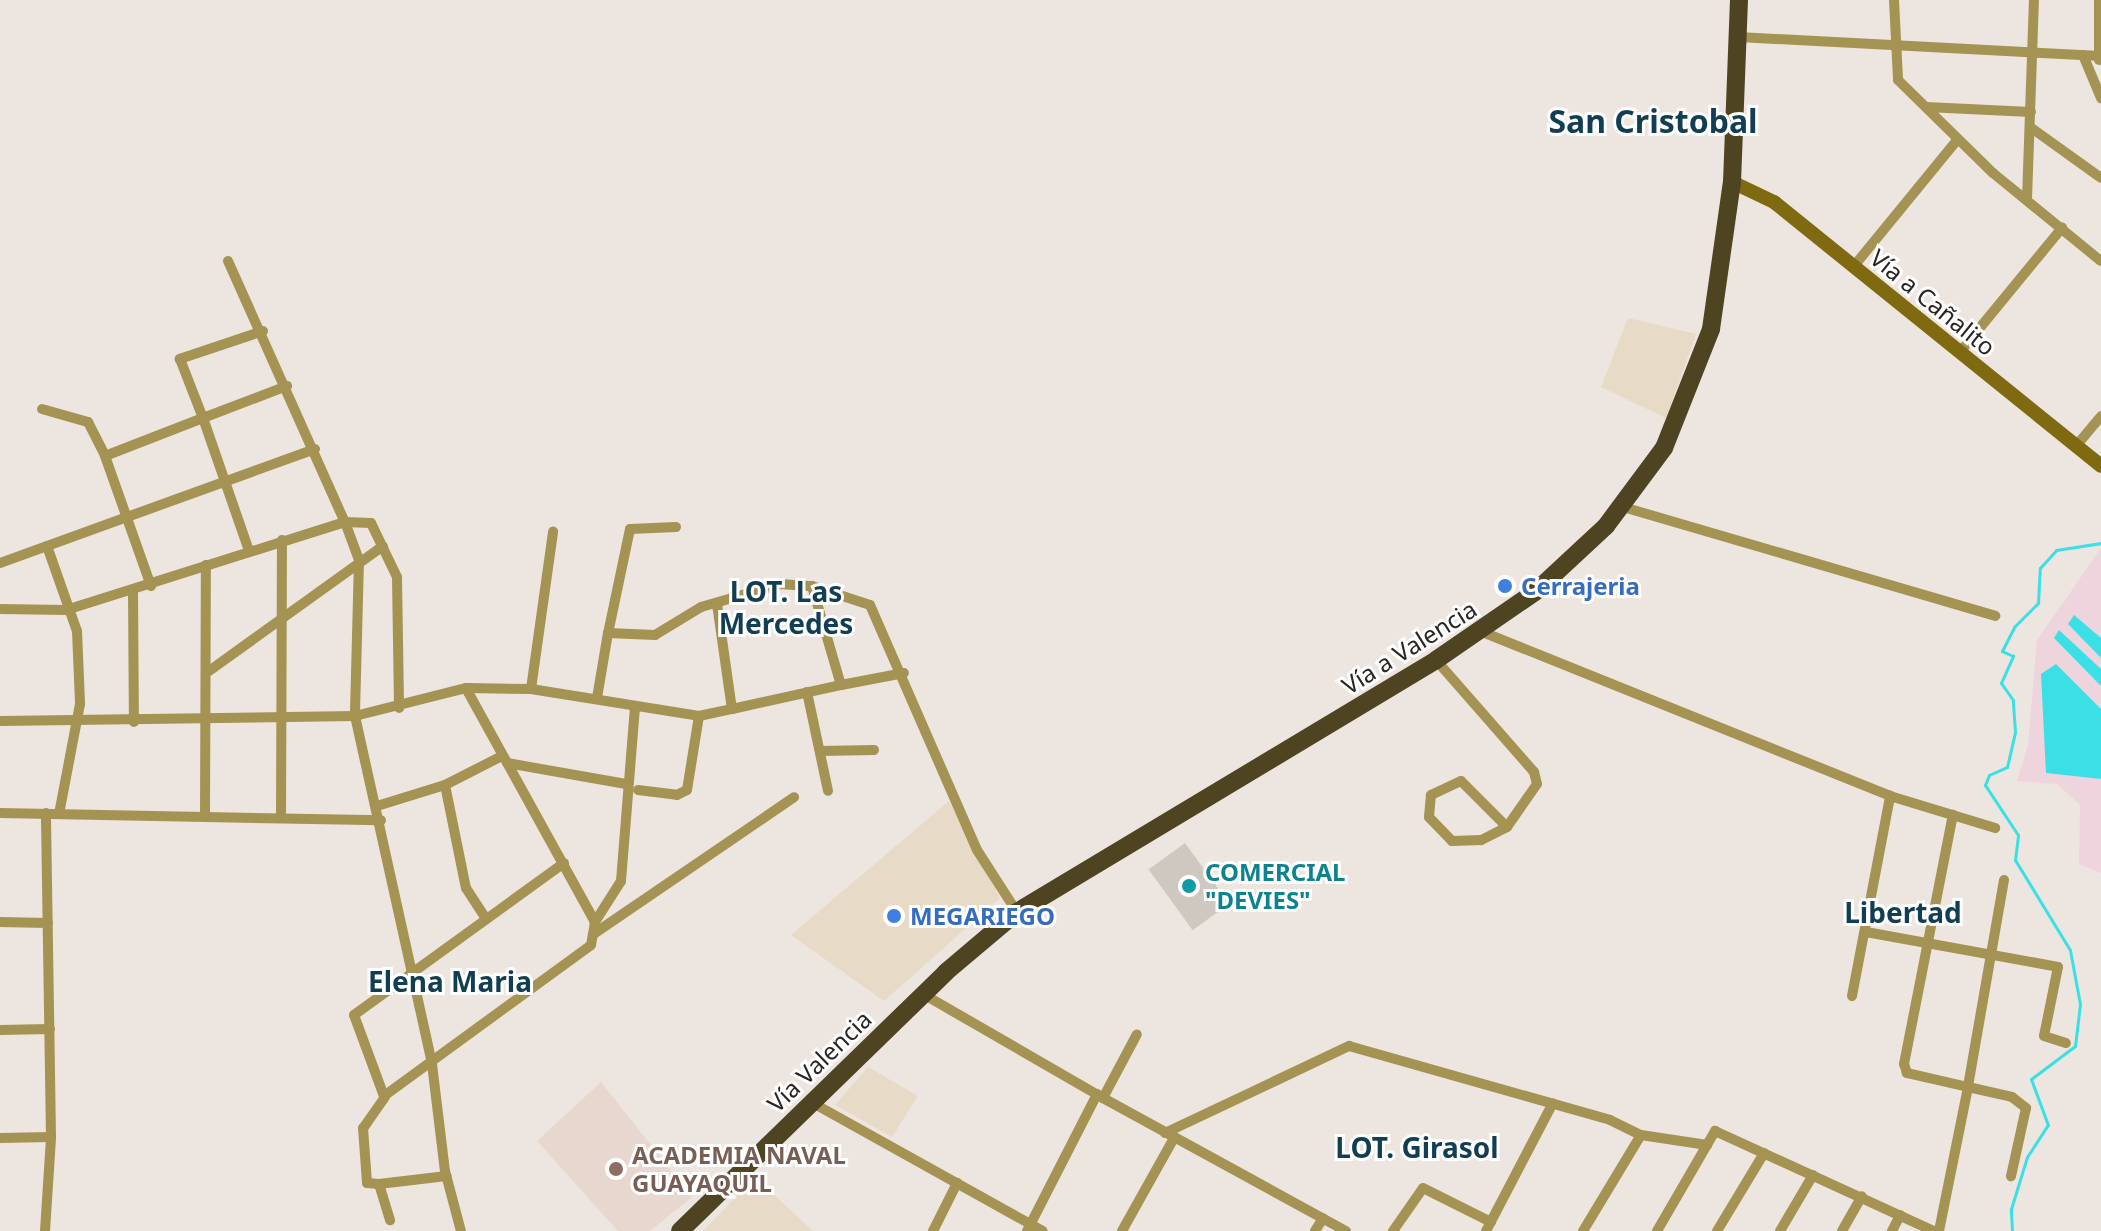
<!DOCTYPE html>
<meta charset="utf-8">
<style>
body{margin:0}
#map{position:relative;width:2101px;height:1231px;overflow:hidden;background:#ede5df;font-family:"Noto Sans",sans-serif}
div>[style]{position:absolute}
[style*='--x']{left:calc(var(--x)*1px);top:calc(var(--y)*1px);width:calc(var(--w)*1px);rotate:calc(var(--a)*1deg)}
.commercial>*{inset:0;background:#e7dbc7}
.industrial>*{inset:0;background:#eed5dd}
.built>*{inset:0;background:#e7d7ce}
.water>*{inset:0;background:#3ae0e5}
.stream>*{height:3px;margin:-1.5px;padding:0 1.5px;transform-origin:1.5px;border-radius:1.5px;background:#3ae0e5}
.building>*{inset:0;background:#cfc8c1;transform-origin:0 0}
.minor>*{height:10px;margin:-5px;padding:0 5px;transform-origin:5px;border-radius:5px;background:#a59354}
.secondary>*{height:14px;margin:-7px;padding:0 7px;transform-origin:7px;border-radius:7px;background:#806a11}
.trunk>*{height:18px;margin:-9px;padding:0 9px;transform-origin:9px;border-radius:9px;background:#4e4422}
.dots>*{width:22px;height:22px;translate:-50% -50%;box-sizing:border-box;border:4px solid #fff;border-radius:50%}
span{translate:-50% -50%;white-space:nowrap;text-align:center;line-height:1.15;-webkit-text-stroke:6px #fff;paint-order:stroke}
.street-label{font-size:24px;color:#282523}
.shop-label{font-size:24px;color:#366cbe;font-weight:700}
.left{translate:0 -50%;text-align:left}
.culture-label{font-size:24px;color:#0d838f;font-weight:700}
.education-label{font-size:24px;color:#785e54;font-weight:700}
.quarter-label{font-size:28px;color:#123e53;font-weight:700}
.district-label{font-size:32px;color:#123e53;font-weight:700}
</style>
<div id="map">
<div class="commercial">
<i style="clip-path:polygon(1628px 318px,1696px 334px,1666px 418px,1601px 387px)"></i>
<i style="clip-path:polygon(949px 801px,1000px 898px,884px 1001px,791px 935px)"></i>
<i style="clip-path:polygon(868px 1067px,918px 1096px,892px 1137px,835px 1105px)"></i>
<i style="clip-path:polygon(755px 1177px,813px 1231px,703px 1231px)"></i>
</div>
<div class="industrial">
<i style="clip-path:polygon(2101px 548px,2101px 873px,2079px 864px,2080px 805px,2057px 784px,2017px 781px,2028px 745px,2037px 640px)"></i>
</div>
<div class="built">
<i style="clip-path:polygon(601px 1082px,692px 1197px,650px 1231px,618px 1231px,537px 1141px)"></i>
</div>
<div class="water">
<i style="clip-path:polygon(2074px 615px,2101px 638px,2101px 658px,2068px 624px)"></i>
<i style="clip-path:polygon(2059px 630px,2101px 669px,2101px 686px,2054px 638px)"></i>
<i style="clip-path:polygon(2056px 664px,2101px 709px,2101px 779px,2046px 773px,2041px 674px)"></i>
</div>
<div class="stream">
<i style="--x:2012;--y:1231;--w:22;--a:-93"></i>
<i style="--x:2011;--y:1209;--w:54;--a:-72.9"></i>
<i style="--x:2027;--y:1157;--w:38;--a:-57"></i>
<i style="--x:2048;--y:1125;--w:49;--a:-110.3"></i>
<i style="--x:2031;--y:1079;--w:55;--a:-36.9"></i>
<i style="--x:2075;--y:1046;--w:42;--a:-83.2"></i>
<i style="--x:2080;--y:1004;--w:55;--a:-100.5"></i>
<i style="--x:2070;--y:950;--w:105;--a:-121.4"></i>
<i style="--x:2015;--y:860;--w:25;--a:-83"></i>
<i style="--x:2018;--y:835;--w:60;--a:-123.4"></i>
<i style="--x:1985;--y:785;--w:11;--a:-68"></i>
<i style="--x:1989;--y:775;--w:20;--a:-24"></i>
<i style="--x:2007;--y:767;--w:36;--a:-77"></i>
<i style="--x:2015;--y:732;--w:32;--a:-94"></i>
<i style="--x:2013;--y:700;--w:21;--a:-125"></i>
<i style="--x:2001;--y:683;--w:30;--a:-66"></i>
<i style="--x:2013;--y:656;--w:12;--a:-156"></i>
<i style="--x:2002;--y:651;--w:28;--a:-63"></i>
<i style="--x:2015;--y:626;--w:33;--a:-45"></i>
<i style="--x:2038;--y:603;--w:35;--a:-87"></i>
<i style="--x:2040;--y:568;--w:24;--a:-48"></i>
<i style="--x:2056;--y:550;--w:46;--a:-8.8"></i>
</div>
<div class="building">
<i style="left:1185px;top:843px;width:75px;height:45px;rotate:54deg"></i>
</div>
<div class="minor">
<i style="--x:1894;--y:0;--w:80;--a:87.1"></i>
<i style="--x:1898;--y:80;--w:133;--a:44.4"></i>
<i style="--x:1993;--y:173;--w:139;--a:39.2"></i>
<i style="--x:2099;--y:0;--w:60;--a:90"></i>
<i style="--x:1738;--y:37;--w:363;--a:3"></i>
<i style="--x:2083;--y:55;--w:47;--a:67.3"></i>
<i style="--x:1926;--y:107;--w:105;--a:2.7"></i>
<i style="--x:2030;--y:127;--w:87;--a:35.7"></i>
<i style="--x:2027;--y:199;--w:199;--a:-88"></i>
<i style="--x:228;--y:261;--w:286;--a:65.9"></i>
<i style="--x:345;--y:522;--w:26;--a:2"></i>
<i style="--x:371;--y:523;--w:60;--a:64.3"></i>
<i style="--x:397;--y:577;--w:131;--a:89.1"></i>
<i style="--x:1854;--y:266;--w:163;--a:-50.7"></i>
<i style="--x:263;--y:331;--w:88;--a:161.4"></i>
<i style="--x:180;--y:359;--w:63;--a:68.7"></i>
<i style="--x:203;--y:418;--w:90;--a:-20.9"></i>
<i style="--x:1960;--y:352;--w:161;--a:-50.6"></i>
<i style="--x:42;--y:409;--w:48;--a:15.8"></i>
<i style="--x:88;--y:422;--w:38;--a:63"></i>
<i style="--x:105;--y:456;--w:105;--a:-21.2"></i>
<i style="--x:203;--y:418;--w:141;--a:70.9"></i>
<i style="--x:2076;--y:446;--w:39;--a:-50"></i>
<i style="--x:105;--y:456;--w:138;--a:70.5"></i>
<i style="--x:1623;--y:507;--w:388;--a:16.3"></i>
<i style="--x:676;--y:527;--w:46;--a:177.5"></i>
<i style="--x:630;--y:529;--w:106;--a:101.9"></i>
<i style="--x:608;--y:633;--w:47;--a:2.4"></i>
<i style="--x:655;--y:635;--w:54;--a:-31.3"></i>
<i style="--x:701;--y:607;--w:82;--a:-16.2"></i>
<i style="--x:780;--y:584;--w:32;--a:4"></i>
<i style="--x:812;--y:586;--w:61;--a:18.1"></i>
<i style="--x:870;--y:605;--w:267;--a:66.4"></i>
<i style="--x:977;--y:850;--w:74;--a:57.2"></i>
<i style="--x:47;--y:546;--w:90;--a:70.6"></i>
<i style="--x:77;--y:631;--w:73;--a:87.6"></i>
<i style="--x:80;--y:704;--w:112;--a:100.8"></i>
<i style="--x:0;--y:563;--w:335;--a:-19.9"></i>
<i style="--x:812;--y:586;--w:103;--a:73.7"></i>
<i style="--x:841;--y:685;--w:64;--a:-10.8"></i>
<i style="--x:133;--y:591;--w:131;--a:89.6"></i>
<i style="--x:717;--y:604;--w:106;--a:81.9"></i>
<i style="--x:732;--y:709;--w:112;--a:-12.4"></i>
<i style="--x:0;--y:609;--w:66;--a:0.9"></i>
<i style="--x:66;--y:610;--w:293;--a:-17.5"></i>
<i style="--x:345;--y:522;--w:40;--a:69.8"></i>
<i style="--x:359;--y:560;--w:156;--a:91.5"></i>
<i style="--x:355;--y:716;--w:356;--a:77.5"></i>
<i style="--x:432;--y:1064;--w:108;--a:83.1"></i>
<i style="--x:445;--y:1171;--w:62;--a:75.1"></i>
<i style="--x:1480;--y:631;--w:442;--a:21.9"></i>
<i style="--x:1890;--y:796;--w:110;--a:16.9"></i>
<i style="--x:1436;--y:660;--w:149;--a:48.8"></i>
<i style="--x:1534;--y:772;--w:12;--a:76"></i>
<i style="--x:1537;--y:784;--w:52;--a:124.9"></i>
<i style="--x:1507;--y:827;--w:29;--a:153"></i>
<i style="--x:1481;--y:840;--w:29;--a:178"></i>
<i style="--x:1452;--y:841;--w:33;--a:-134"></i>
<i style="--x:1429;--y:817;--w:22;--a:-85"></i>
<i style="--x:1431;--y:795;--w:33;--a:-25"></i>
<i style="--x:1461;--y:781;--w:65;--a:45"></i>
<i style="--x:209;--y:671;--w:214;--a:-35.7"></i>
<i style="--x:531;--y:689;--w:159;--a:-82"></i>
<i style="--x:807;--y:692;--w:101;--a:78"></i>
<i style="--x:597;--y:698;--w:66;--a:-80.4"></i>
<i style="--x:635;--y:707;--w:175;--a:94.6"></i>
<i style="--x:621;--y:881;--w:49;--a:122.4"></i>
<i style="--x:595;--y:922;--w:267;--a:-118.9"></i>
<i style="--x:466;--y:688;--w:65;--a:0.9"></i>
<i style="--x:531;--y:689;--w:170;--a:9.1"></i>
<i style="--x:699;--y:716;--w:34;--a:-12"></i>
<i style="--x:0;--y:721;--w:355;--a:-0.8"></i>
<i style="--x:355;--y:716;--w:114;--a:-14.2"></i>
<i style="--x:820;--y:751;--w:54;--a:-1.1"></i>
<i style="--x:507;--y:763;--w:121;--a:10"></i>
<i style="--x:445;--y:785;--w:64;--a:-27"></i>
<i style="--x:638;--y:790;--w:39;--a:7"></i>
<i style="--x:677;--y:795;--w:11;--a:-27"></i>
<i style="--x:687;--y:790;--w:75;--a:-80.8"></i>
<i style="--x:377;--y:806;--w:71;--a:-17.2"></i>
<i style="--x:445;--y:785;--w:105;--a:78.5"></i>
<i style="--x:466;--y:888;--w:37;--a:57"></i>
<i style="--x:0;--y:813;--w:381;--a:1.1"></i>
<i style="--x:205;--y:816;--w:251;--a:-89.8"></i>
<i style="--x:281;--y:818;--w:278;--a:-89.8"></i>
<i style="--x:564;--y:863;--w:259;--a:144.1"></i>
<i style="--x:354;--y:1015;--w:86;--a:69.7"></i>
<i style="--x:384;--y:1096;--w:256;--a:-36.1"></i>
<i style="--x:591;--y:945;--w:23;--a:-80"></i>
<i style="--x:2004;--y:880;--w:210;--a:99.9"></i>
<i style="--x:1968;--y:1087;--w:45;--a:12.8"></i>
<i style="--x:2012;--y:1097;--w:18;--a:38"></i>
<i style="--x:2026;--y:1108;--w:70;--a:102.4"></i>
<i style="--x:0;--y:922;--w:48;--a:1.2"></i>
<i style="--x:1866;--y:932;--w:195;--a:10.3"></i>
<i style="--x:2058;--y:967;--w:70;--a:101.5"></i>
<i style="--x:2044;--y:1036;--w:23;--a:18"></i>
<i style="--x:595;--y:933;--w:241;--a:-34.3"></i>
<i style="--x:923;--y:994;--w:208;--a:30"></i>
<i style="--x:1103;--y:1098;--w:72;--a:-62"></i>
<i style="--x:1852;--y:996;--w:204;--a:-79.2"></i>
<i style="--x:0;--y:1030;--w:50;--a:-1.1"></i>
<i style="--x:385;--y:1097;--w:38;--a:125"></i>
<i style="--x:363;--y:1128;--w:55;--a:85.8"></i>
<i style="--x:367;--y:1183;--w:12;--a:5"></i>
<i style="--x:379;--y:1184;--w:38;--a:73"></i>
<i style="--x:1103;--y:1098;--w:277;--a:28.7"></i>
<i style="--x:811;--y:1102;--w:265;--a:29.1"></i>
<i style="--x:1165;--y:1133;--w:204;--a:-25.3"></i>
<i style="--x:1349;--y:1046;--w:271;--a:15.8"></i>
<i style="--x:1610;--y:1120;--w:34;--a:26"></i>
<i style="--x:1641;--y:1135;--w:67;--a:8.6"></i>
<i style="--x:0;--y:1138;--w:51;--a:-1.1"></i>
<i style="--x:379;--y:1184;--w:68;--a:-6.7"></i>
<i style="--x:45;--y:1231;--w:94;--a:-86.3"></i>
<i style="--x:51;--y:1137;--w:324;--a:-90.9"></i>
<i style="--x:933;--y:1231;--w:54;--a:-63.4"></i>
<i style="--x:1027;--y:1231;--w:154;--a:-62.9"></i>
<i style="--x:1122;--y:1231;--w:107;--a:-60.8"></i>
<i style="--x:1315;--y:1231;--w:15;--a:-58"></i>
<i style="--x:1393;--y:1231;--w:52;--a:-55.1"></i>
<i style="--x:1423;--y:1188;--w:76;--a:26.6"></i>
<i style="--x:1486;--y:1231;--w:144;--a:-62.4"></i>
<i style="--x:1583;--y:1231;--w:112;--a:-58.9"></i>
<i style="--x:1657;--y:1231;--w:116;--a:-59.9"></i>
<i style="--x:1715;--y:1131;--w:240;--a:24.6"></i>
<i style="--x:1717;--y:1231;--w:91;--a:-58.9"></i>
<i style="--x:1780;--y:1231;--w:65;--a:-59.5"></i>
<i style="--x:1842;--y:1231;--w:40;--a:-60.3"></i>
<i style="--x:1892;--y:1231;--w:18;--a:-63"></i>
<i style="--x:1939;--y:1231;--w:147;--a:-78.6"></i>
<i style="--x:1968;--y:1087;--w:63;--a:-167.1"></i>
<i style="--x:1907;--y:1073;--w:9;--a:-108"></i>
<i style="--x:1904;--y:1064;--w:254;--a:-78.9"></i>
</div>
<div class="secondary">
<i style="--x:1732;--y:182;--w:47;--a:25.5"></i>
<i style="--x:1774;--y:202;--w:420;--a:38.9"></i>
</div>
<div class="trunk">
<i style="--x:680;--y:1231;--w:371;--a:-44.2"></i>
<i style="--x:946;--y:972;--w:93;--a:-40.2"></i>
<i style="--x:1017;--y:912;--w:489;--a:-31"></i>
<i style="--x:1436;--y:660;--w:120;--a:-34.5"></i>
<i style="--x:1535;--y:592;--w:97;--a:-42.9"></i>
<i style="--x:1606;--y:526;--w:97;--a:-53.4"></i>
<i style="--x:1664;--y:448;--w:128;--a:-68.4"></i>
<i style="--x:1711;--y:329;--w:148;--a:-81.9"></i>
<i style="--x:1732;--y:182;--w:182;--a:-87.8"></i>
</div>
<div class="dots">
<i style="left:1505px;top:586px;background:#3f7fe0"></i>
<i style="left:1189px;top:886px;background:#0f9aa8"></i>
<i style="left:894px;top:916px;background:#3f7fe0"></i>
<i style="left:616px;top:1169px;background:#8d6e63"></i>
</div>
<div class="street-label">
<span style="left:1933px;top:302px;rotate:39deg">Vía a Cañalito</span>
<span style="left:1409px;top:647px;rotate:-32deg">Vía a Valencia</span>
<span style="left:819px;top:1061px;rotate:-44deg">Vía Valencia</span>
</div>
<div class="shop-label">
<span class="left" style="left:1521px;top:586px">Cerrajeria</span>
<span class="left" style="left:910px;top:916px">MEGARIEGO</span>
</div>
<div class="culture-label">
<span class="left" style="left:1205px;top:886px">COMERCIAL<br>"DEVIES"</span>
</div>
<div class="education-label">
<span class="left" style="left:632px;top:1169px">ACADEMIA NAVAL<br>GUAYAQUIL</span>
</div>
<div class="quarter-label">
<span style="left:786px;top:607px">LOT. Las<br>Mercedes</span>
<span style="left:1903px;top:912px">Libertad</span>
<span style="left:450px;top:981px">Elena Maria</span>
<span style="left:1417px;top:1147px">LOT. Girasol</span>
</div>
<div class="district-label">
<span style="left:1653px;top:121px">San Cristobal</span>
</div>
</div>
